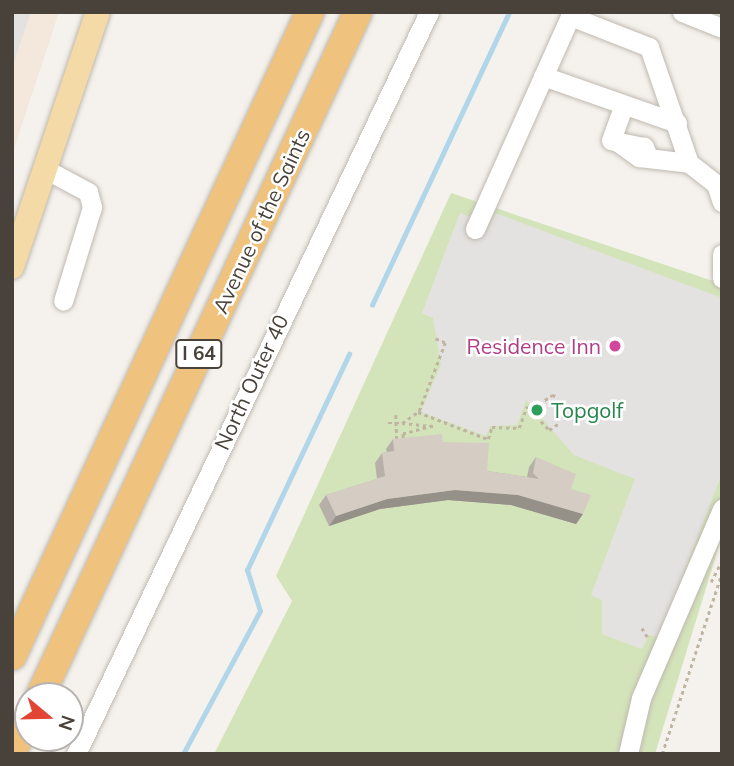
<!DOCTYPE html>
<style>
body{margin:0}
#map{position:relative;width:734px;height:766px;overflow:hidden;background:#f5f2ed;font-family:Mulish,sans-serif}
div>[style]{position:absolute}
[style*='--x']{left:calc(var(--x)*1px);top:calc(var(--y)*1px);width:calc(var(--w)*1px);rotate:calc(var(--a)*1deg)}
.commercial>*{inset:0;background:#f3e8db}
.green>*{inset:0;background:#d4e4ba}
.parking>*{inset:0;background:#e4e2e0}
.stream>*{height:4.5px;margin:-2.25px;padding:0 2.25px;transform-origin:2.25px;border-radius:2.25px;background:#b1d6ea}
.path>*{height:2.5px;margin-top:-1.25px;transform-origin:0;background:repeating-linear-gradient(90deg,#c0b4a3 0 3.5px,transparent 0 7px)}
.roads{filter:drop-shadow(0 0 2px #bfb9b0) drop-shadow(0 0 2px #bfb9b0)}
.minor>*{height:19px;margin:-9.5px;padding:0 9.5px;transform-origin:9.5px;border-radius:9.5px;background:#fff}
.major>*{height:24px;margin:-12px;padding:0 12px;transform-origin:12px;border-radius:12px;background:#f4daa6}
.highway>*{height:28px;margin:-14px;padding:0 14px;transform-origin:14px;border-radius:14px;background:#efc37d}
.wall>*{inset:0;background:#b7b0a8}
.shaded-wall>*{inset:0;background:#959088}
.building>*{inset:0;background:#d5cdc3}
.dots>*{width:19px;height:19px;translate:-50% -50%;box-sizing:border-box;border:4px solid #fff;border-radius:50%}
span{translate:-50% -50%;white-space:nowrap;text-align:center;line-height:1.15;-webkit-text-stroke:5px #fff;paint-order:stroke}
.shield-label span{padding:2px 5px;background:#fff;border:2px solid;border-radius:5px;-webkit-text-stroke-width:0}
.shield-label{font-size:19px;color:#49423b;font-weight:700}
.street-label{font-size:21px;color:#49423b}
.hotel-label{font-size:21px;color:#b23c85}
.right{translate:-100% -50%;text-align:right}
.leisure-label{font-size:21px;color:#27864d}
.left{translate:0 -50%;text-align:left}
.frame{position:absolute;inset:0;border:14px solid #49423b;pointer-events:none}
.north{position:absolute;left:14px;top:682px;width:70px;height:70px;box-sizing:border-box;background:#fff;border:2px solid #b6b3b1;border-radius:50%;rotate:109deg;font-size:19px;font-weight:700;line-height:28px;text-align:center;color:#49423b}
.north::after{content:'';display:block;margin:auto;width:24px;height:32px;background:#e34535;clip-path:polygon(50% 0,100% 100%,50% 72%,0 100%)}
</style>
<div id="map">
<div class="commercial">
<i style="clip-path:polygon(12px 12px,59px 12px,12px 155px)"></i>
</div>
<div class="green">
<i style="clip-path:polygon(451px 193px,722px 284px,722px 536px,655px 754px,214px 754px,292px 601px,276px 576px)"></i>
</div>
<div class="parking">
<i style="clip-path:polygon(12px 12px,31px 12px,12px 68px)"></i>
<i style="clip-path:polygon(460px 213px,490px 225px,495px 213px,722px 298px,722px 473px,659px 638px,649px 635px,642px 649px,602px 634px,602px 600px,591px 595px,635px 479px,574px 455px,526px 400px,517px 425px,490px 426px,486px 436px,421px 412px,441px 365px,433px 318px,422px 313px)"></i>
</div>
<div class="stream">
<i style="--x:372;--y:305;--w:323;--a:-64.9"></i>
<i style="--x:183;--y:754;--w:162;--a:-61.7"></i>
<i style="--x:260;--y:611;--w:43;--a:-107.6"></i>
<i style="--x:247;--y:570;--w:239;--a:-64.7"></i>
</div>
<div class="path">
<i style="--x:533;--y:408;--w:23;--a:-34"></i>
<i style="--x:552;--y:395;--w:7;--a:16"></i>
<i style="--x:418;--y:412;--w:75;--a:21.1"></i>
<i style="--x:488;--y:439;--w:13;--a:-72"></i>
<i style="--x:492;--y:427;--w:27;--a:2"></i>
<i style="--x:519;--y:428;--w:23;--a:-70"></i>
<i style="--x:527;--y:406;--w:33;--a:47"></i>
<i style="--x:549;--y:430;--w:11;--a:-34"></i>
<i style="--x:396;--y:415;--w:25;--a:88"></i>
<i style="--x:388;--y:423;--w:14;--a:0"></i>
<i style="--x:402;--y:423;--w:21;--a:-35"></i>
<i style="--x:419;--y:411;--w:73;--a:-69.1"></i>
<i style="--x:445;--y:343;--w:12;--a:-156"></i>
<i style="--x:402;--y:423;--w:31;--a:6"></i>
<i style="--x:433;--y:426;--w:31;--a:165"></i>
<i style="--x:403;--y:434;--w:6;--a:81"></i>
<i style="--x:711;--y:582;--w:25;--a:-63"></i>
<i style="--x:642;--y:628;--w:13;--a:58"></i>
<i style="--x:662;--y:754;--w:191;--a:-71.7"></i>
</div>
<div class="roads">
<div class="minor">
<i style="--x:682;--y:12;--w:43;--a:21.8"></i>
<i style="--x:570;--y:16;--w:85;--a:21.4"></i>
<i style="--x:649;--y:47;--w:123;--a:71"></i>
<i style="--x:689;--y:163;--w:34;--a:38"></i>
<i style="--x:716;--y:184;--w:19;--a:72"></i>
<i style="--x:543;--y:76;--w:142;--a:19.3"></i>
<i style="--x:618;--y:142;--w:7;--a:-164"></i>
<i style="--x:611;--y:140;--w:37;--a:-70"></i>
<i style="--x:647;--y:154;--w:8;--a:-113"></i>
<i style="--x:644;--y:147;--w:26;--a:-169"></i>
<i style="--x:618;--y:142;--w:26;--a:36"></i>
<i style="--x:639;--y:157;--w:50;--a:6.8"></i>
<i style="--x:45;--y:169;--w:49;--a:28.1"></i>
<i style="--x:88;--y:192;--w:16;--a:75"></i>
<i style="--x:92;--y:207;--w:98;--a:107.1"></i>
<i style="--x:475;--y:229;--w:238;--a:-65.9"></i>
<i style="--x:722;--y:254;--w:24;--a:90"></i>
<i style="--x:76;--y:754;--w:822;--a:-64.56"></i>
<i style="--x:628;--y:754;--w:57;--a:-76.9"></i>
<i style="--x:641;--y:698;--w:206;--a:-66.8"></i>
</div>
<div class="major">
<i style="--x:12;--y:267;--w:269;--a:-71.4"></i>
</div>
<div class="highway">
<i style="--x:12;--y:656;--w:710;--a:-65.17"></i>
<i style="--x:40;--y:696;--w:754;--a:-65.07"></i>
<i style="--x:12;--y:752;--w:35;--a:-63"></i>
</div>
</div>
<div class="wall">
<i style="clip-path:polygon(393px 439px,443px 442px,487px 471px,527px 477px,529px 467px,536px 457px,571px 489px,583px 514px,576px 524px,511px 505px,448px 500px,380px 509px,329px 526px,319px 505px,326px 495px,377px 479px,375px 463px,382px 453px,387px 452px,386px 449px)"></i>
</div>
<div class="shaded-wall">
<i style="clip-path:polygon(455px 490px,518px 495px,583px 514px,576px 524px,511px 505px,448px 500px,380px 509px,329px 526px,336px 516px,387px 499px)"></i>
</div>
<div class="building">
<i style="clip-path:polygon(442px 434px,443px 442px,489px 443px,487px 471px,539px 479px,533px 473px,536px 457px,576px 474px,571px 489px,591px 495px,583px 514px,518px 495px,455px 490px,387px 499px,336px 516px,326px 495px,385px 476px,382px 453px,394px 451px,393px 439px)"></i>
</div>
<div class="dots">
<i style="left:615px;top:346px;background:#d1479c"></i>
<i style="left:537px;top:410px;background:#2e9e5b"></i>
</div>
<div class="shield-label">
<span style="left:199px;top:354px">I 64</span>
</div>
<div class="street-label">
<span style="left:261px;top:221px;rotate:-65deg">Avenue of the Saints</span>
<span style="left:251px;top:382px;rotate:-65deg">North Outer 40</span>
</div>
<div class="hotel-label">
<span class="right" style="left:601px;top:346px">Residence Inn</span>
</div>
<div class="leisure-label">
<span class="left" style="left:551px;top:410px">Topgolf</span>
</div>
<div class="frame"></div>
<div class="north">N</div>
</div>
